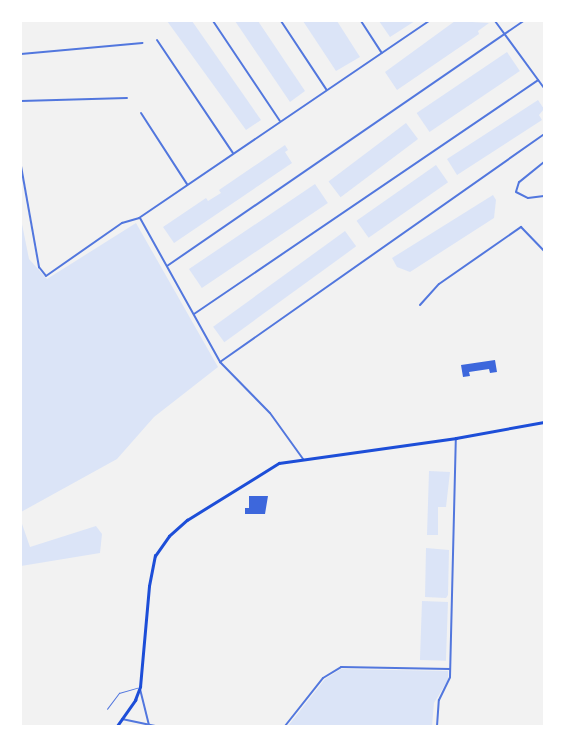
<!DOCTYPE html>
<style>
body{margin:0}
#map{position:relative;width:565px;height:747px;overflow:hidden;background:#f2f2f2;font-family:"PT Sans Narrow",sans-serif}
div>[style]{position:absolute}
[style*='--x']{left:calc(var(--x)*1px);top:calc(var(--y)*1px);width:calc(var(--w)*1px);rotate:calc(var(--a)*1deg)}
.green>*{inset:0;background:#dbe4f7;transform-origin:0 0}
.building>*{inset:0;background:#3d67dc}
.service>*{height:0.5px;margin:-0.25px;padding:0 0.25px;transform-origin:0.25px;border-radius:0.25px;background:#5277de}
.minor>*{height:2px;margin:-1px;padding:0 1px;transform-origin:1px;border-radius:1px;background:#5277de}
.tertiary>*{height:2px;margin:-1px;padding:0 1px;transform-origin:1px;border-radius:1px;background:#5277de}
.secondary>*{height:2.5px;margin:-1.25px;padding:0 1.25px;transform-origin:1.25px;border-radius:1.25px;background:#1d4ed8}
span{translate:-50% -50%;white-space:nowrap;text-align:center;line-height:1.15;-webkit-text-stroke:4px #fff;paint-order:stroke}
.frame{position:absolute;inset:0;border:22px solid #fff;pointer-events:none}
</style>
<div id="map">
<div class="green">
<i style="clip-path:polygon(167px 21px,192px 21px,261px 120px,246px 130px)"></i>
<i style="clip-path:polygon(235px 21px,258px 21px,305px 91px,290px 102px)"></i>
<i style="clip-path:polygon(303px 21px,337px 21px,360px 57px,336px 71px)"></i>
<i style="clip-path:polygon(379px 21px,415px 21px,390px 37px)"></i>
<i style="clip-path:polygon(455px 21px,489px 23px,478px 31px,479px 34px,397px 90px,385px 72px)"></i>
<i style="left:507px;top:52px;width:23px;height:109px;rotate:56deg"></i>
<i style="clip-path:polygon(538px 100px,544px 109px,539px 115px,542px 120px,457px 175px,447px 159px)"></i>
<i style="left:406px;top:123px;width:20px;height:97px;rotate:53deg"></i>
<i style="clip-path:polygon(285px 145px,288px 150px,285px 152px,292px 163px,174px 243px,163px 227px,206px 198px,208px 201px,221px 193px,219px 190px)"></i>
<i style="left:436px;top:165px;width:21px;height:97px;rotate:55deg"></i>
<i style="left:315px;top:184px;width:23px;height:152px;rotate:56deg"></i>
<i style="clip-path:polygon(493px 195px,496px 200px,494px 218px,410px 272px,397px 267px,392px 258px)"></i>
<i style="clip-path:polygon(21px 219px,29px 259px,47px 279px,136px 223px,218px 367px,154px 417px,117px 459px,21px 512px)"></i>
<i style="left:345px;top:231px;width:19px;height:163px;rotate:54deg"></i>
<i style="clip-path:polygon(429px 471px,450px 472px,446px 507px,438px 507px,438px 535px,427px 535px)"></i>
<i style="clip-path:polygon(21px 521px,30px 547px,96px 526px,102px 534px,100px 553px,21px 566px)"></i>
<i style="clip-path:polygon(426px 548px,449px 550px,448px 595px,446px 598px,425px 597px)"></i>
<i style="left:422px;top:601px;width:26px;height:59px;rotate:2deg"></i>
<i style="clip-path:polygon(341px 669px,448px 671px,448px 680px,434px 703px,432px 726px,288px 726px,325px 679px)"></i>
</div>
<div class="building">
<i style="clip-path:polygon(495px 360px,497px 372px,490px 373px,489px 369px,469px 372px,470px 376px,463px 377px,461px 365px)"></i>
<i style="clip-path:polygon(249px 496px,268px 496px,265px 514px,245px 514px,245px 508px,249px 508px)"></i>
</div>
<div class="service">
<i style="--x:107;--y:709;--w:20;--a:-53"></i>
<i style="--x:119;--y:693;--w:19;--a:-16"></i>
</div>
<div class="minor">
<i style="--x:213;--y:21;--w:120;--a:56.2"></i>
<i style="--x:281;--y:21;--w:82;--a:56.5"></i>
<i style="--x:361;--y:21;--w:38;--a:57"></i>
<i style="--x:495;--y:21;--w:83;--a:53.8"></i>
<i style="--x:157;--y:40;--w:136;--a:56.1"></i>
<i style="--x:21;--y:54;--w:122;--a:-5.2"></i>
<i style="--x:21;--y:101;--w:106;--a:-1.6"></i>
<i style="--x:141;--y:113;--w:85;--a:57.1"></i>
<i style="--x:544;--y:162;--w:32;--a:141"></i>
<i style="--x:519;--y:182;--w:10;--a:107"></i>
<i style="--x:516;--y:192;--w:13;--a:27"></i>
<i style="--x:528;--y:198;--w:16;--a:-7"></i>
<i style="--x:21;--y:166;--w:103;--a:79.9"></i>
<i style="--x:39;--y:267;--w:11;--a:52"></i>
<i style="--x:46;--y:276;--w:93;--a:-34.9"></i>
<i style="--x:122;--y:223;--w:18;--a:-16"></i>
<i style="--x:139;--y:218;--w:351;--a:-34.2"></i>
<i style="--x:140;--y:218;--w:165;--a:60.9"></i>
<i style="--x:220;--y:362;--w:71;--a:45.6"></i>
<i style="--x:270;--y:413;--w:57;--a:54.3"></i>
<i style="--x:167;--y:266;--w:433;--a:-34.5"></i>
<i style="--x:420;--y:305;--w:28;--a:-48"></i>
<i style="--x:439;--y:284;--w:100;--a:-34.8"></i>
<i style="--x:521;--y:227;--w:33;--a:46"></i>
<i style="--x:194;--y:314;--w:416;--a:-34.2"></i>
<i style="--x:220;--y:362;--w:396;--a:-35.1"></i>
<i style="--x:140;--y:689;--w:36;--a:76"></i>
<i style="--x:122;--y:719;--w:34;--a:12"></i>
<i style="--x:285;--y:726;--w:61;--a:-51.6"></i>
<i style="--x:323;--y:678;--w:21;--a:-31"></i>
<i style="--x:341;--y:667;--w:109;--a:1.1"></i>
</div>
<div class="tertiary">
<i style="--x:437;--y:726;--w:26;--a:-86"></i>
<i style="--x:439;--y:700;--w:25;--a:-64"></i>
<i style="--x:450;--y:677;--w:239;--a:-88.6"></i>
</div>
<div class="secondary">
<i style="--x:117;--y:726;--w:32;--a:-55"></i>
<i style="--x:135;--y:700;--w:14;--a:-69"></i>
<i style="--x:140;--y:687;--w:101;--a:-84.9"></i>
<i style="--x:149;--y:586;--w:31;--a:-79"></i>
<i style="--x:155;--y:556;--w:24;--a:-55"></i>
<i style="--x:169;--y:536;--w:24;--a:-42"></i>
<i style="--x:187;--y:520;--w:108;--a:-31.8"></i>
<i style="--x:279;--y:463;--w:179;--a:-8"></i>
<i style="--x:456;--y:438;--w:89;--a:-10.3"></i>
</div>
<div class="frame"></div>
</div>
